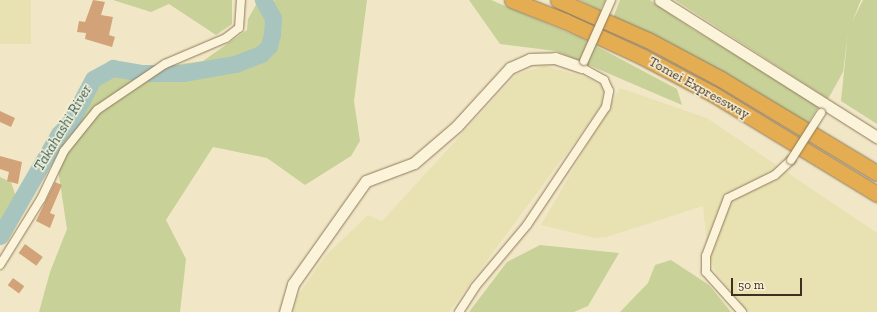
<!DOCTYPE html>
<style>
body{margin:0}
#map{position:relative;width:877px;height:312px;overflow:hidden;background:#f1e7c6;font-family:"Zilla Slab",serif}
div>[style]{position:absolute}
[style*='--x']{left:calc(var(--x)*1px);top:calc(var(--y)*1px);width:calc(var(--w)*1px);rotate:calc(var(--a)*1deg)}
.farmland>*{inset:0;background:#e8e2b2;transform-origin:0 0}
.green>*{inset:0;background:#c7d198}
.river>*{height:17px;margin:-8.5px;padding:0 8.5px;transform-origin:8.5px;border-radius:8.5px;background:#a7c5be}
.building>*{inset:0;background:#d2a379;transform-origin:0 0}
.roads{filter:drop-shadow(0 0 1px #8e795a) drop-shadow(0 0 1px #8e795a)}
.street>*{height:8px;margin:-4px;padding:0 4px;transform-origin:4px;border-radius:4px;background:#fbf3da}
.secondary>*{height:11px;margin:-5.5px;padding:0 5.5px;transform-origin:5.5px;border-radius:5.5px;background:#fbf3da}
.highway>*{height:15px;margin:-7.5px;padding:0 7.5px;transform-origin:7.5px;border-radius:7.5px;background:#e5ad52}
.bridges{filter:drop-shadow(0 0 1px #8e795a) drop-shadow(0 0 1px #8e795a)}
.street-bridge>*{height:8px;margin:-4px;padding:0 4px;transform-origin:4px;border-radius:4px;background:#fbf3da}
span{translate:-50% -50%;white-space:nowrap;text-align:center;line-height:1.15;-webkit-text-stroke:3px #f8f0d6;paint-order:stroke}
.street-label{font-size:14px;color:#3e2f1f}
.water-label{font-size:15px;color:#2d5e5e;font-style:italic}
.scale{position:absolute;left:731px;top:278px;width:71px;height:18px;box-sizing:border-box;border:2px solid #3e2f1f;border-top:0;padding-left:5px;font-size:12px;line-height:14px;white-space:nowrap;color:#3e2f1f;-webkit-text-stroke:3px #f8f0d6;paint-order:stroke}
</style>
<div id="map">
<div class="farmland">
<i style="left:0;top:0;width:31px;height:44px"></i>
<i style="clip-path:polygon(544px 66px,589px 78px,603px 87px,602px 105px,449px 312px,293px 312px,297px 297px,325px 256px,368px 215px,382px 221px,517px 74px)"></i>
<i style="clip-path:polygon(620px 88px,707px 118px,877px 233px,877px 312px,748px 312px,716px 273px,708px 255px,703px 206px,607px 237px,595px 238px,541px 225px)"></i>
</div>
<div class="green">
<i style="clip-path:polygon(113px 0,232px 0,232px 24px,216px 35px,169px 4px,151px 12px)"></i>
<i style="clip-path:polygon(276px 0,367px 0,354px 101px,360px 141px,351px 156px,305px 185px,267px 158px,213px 147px,166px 220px,186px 259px,180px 312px,39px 312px,50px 272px,67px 229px,55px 150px,101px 75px,203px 61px,247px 30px,248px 19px,257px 3px)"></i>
<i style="clip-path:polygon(469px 0,491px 0,581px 38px,677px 89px,682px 105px,556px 51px,500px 44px)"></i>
<i style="clip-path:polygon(579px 0,606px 0,600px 10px)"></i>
<i style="clip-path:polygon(620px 0,650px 0,691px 28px,819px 105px,817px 109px,806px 126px,613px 18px)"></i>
<i style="clip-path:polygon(675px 0,861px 0,852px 22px,863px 0,877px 0,877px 124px,841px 101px,848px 33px,843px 72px,828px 99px)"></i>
<i style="clip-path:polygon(0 177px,11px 182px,17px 200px,0 241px)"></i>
<i style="clip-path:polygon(540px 245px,619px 253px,588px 306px,574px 312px,469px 312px,507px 262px)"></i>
<i style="clip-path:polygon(671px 260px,709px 285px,731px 312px,620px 312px,648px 283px,655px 265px)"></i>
</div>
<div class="river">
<i style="--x:0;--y:236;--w:118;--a:-60"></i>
<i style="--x:59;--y:134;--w:18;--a:-47"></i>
<i style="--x:71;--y:121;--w:47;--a:-62.4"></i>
<i style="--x:93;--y:79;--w:23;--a:-29"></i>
<i style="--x:113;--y:68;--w:27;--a:10"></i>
<i style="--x:140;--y:73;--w:43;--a:0"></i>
<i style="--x:183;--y:73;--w:53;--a:-9.8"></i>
<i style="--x:235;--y:64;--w:28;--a:-21"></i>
<i style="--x:261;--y:54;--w:11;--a:-45"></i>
<i style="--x:269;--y:46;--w:12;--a:-76"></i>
<i style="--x:272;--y:34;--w:16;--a:-86"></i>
<i style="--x:273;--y:18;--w:21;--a:-119"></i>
</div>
<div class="building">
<i style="clip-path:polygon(93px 0,105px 2px,101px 15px,113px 17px,109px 35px,115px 37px,112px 47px,85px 39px,86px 33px,77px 32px,79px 21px,85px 22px)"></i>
<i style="clip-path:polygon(0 111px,15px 118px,11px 127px,0 122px)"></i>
<i style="clip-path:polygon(0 156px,22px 162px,18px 184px,7px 181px,9px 172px,0 169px)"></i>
<i style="clip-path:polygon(55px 182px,62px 185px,50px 213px,55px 215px,50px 228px,36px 221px)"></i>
<i style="left:25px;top:244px;width:22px;height:11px;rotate:36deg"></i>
<i style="left:13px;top:278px;width:14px;height:9px;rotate:36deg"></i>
</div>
<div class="roads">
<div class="street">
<i style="--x:0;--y:265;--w:78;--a:-58.2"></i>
<i style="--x:41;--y:199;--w:53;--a:-64.4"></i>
<i style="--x:64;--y:151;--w:53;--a:-51.2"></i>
<i style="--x:97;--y:110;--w:82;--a:-34.1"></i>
<i style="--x:165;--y:64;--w:66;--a:-23.1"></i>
<i style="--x:226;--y:38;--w:16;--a:-38"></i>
<i style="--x:239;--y:28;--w:28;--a:-86"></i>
<i style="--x:459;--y:312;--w:30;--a:-57"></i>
<i style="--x:475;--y:287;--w:81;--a:-50"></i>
<i style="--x:527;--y:225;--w:142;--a:-56.2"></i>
<i style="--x:606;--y:107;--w:16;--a:-79"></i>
<i style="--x:609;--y:91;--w:12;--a:-114"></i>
<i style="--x:604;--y:80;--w:26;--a:-151"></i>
<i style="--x:581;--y:67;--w:4;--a:-56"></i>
<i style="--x:742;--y:312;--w:54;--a:-132"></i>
<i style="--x:706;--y:272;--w:16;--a:-90"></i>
<i style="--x:706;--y:256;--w:62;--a:-69.2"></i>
<i style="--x:728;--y:198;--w:52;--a:-26.1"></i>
<i style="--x:775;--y:175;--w:22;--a:-43"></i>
</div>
<div class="secondary">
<i style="--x:660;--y:0;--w:257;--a:32.3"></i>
<i style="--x:285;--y:312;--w:29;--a:-74"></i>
<i style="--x:293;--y:284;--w:126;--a:-54.7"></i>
<i style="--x:366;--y:181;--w:51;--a:-20.6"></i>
<i style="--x:414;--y:163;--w:57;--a:-40.7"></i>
<i style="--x:457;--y:126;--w:79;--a:-47.6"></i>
<i style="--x:510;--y:68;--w:22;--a:-24"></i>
<i style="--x:530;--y:59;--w:25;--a:-2"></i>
<i style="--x:555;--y:58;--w:28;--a:19"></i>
</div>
<div class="highway">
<i style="--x:512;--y:0;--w:57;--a:21.6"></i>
<i style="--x:565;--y:21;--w:84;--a:24.7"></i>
<i style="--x:641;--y:56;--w:81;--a:27.8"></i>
<i style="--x:713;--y:94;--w:192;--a:31.4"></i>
<i style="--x:558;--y:0;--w:98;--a:24"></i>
<i style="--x:648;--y:40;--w:83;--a:28.1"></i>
<i style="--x:721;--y:79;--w:182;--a:31.1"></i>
</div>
</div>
<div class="bridges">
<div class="street-bridge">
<i style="--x:584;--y:61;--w:67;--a:-66.1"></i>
<i style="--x:791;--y:160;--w:56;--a:-57.4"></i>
</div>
</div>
<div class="street-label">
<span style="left:699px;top:88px;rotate:29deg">Tomei Expressway</span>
</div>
<div class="water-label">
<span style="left:63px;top:128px;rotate:-59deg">Takahashi River</span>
</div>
<div class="scale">50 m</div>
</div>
